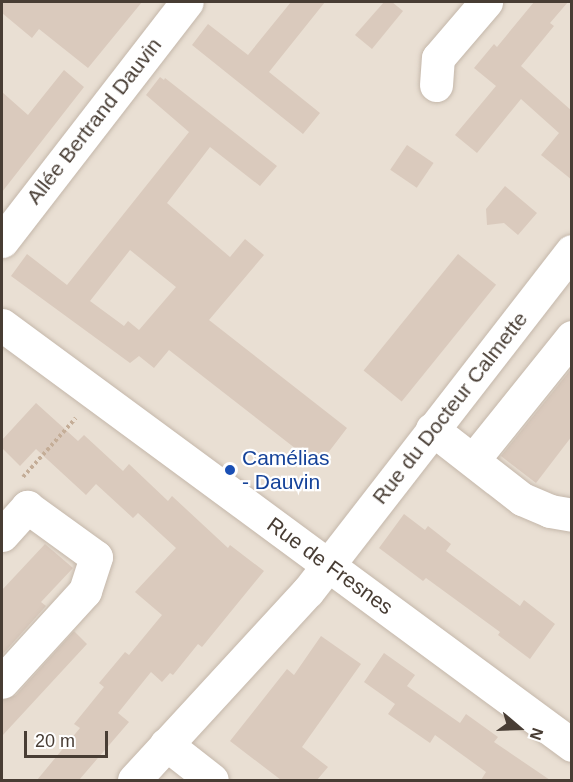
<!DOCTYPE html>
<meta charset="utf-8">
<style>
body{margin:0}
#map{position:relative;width:573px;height:782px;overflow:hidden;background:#f5eee6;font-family:Helvetica,sans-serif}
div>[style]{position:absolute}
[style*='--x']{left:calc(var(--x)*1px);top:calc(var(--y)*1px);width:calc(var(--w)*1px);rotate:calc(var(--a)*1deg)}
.residential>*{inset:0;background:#e9dfd3;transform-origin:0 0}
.building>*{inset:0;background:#dacabd;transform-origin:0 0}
.path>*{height:4px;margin-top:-2px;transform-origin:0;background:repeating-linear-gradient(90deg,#c4ad97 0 3px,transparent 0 6px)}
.roads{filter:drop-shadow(0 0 2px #c4b7aa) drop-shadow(0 0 2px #c4b7aa)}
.minor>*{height:33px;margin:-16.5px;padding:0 16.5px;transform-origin:16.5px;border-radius:16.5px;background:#fff}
.dots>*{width:16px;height:16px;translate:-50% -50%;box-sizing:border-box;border:3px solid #fff;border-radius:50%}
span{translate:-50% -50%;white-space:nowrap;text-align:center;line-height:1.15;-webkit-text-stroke:4.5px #fff;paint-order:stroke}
.street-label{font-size:21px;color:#483d34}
.transit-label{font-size:21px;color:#164399}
.left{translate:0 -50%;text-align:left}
.frame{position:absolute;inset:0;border:3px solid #483d34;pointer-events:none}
.north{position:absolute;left:489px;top:698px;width:60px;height:60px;-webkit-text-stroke:4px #fff;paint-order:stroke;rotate:109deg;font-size:16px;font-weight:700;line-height:24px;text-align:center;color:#483d34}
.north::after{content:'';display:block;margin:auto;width:21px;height:27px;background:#483d34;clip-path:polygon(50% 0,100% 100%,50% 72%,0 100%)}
.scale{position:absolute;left:24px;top:731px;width:84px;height:27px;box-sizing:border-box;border:3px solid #483d34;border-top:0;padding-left:8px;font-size:18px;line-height:21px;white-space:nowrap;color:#483d34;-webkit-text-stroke:4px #fff;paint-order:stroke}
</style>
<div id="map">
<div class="residential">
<i style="left:2px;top:2px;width:569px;height:778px"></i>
</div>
<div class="building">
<i style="clip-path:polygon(2px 2px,142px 2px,88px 68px,39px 29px,32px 38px,2px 13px)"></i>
<i style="clip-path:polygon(291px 2px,325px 2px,269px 72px,320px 113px,303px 134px,192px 45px,208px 24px,248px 55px)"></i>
<i style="clip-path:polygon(384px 2px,392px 2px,403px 11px,372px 49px,355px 35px)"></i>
<i style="clip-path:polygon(534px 2px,568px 2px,550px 23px,554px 26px,521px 66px,572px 111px,572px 180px,541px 155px,559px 133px,521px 99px,477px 153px,455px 135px,496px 86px,474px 68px,494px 44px,497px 47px)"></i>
<i style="clip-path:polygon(64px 70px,84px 87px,2px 192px,2px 92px,28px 115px)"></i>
<i style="clip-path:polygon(evenodd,160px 77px,164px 80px,165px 78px,277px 166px,260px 186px,210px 147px,167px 203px,230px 257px,245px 239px,264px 255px,209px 320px,347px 428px,318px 466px,169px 350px,154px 368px,139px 356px,130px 363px,11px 276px,27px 254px,67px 285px,189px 132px,146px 95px,160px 77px,130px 250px,176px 287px,139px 330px,128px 321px,124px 326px,90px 301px,130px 250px)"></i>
<i style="left:407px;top:145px;width:32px;height:30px;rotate:34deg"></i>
<i style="clip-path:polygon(505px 186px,537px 213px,518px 235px,504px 223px,487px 225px,486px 209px)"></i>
<i style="left:458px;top:254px;width:49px;height:150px;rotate:39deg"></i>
<i style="clip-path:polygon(572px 368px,572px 436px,536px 483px,501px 456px)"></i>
<i style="clip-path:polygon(36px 403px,78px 441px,84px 435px,123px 471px,129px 464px,168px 501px,172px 496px,228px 548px,230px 545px,264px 571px,202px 647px,198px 644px,173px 675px,170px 673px,162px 682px,151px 672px,118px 713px,129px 722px,79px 780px,37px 780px,80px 728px,74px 724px,104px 687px,99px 683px,125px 652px,129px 655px,162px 615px,135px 592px,176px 548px,138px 513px,133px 518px,96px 484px,86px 495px,36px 449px,20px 466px,2px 448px,2px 440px)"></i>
<i style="clip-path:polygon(404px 514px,425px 530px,428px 526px,451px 544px,446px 551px,520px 606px,524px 600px,555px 624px,530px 659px,498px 635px,500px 632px,426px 578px,423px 581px,379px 548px)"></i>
<i style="clip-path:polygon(45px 544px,73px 568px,41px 602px,46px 606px,2px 655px,2px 590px)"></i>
<i style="clip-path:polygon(74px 631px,87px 644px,2px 736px,2px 700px,16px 695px)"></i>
<i style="clip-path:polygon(321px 636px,361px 664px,302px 747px,328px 767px,317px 780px,281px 780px,230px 741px,287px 669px,294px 675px)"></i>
<i style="clip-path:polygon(384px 653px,415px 675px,407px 686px,460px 723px,466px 714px,498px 737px,494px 742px,550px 780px,481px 780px,486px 772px,435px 735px,430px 743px,388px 714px,395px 704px,364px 682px)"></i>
</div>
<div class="path">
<i style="--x:23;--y:477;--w:79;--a:-48.1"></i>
</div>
<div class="roads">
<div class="minor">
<i style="--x:436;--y:85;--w:27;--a:-86"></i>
<i style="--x:438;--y:58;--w:74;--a:-49.4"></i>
<i style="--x:2;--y:241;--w:302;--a:-52.3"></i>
<i style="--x:2;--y:325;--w:708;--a:36.38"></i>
<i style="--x:432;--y:429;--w:114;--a:37.9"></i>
<i style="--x:522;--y:499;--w:30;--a:23"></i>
<i style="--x:550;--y:511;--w:22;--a:10"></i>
<i style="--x:473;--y:460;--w:158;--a:-51.2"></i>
<i style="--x:2;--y:535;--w:38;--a:-48"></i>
<i style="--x:27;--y:507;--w:85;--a:35.9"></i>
<i style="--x:96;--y:557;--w:36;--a:108"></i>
<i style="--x:85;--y:591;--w:123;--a:132.4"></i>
<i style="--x:166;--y:744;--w:58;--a:38"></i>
<i style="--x:134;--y:780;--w:257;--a:-47.4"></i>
<i style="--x:308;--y:591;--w:430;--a:-52.2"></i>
</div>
</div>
<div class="dots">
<i style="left:230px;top:470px;background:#1a4fb4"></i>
</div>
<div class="street-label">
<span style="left:94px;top:121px;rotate:-52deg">Allée Bertrand Dauvin</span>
<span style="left:450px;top:408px;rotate:-52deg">Rue du Docteur Calmette</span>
<span style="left:330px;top:566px;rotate:36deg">Rue de Fresnes</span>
</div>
<div class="transit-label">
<span class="left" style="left:242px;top:470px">Camélias<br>- Dauvin</span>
</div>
<div class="frame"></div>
<div class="north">N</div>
<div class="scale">20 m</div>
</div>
